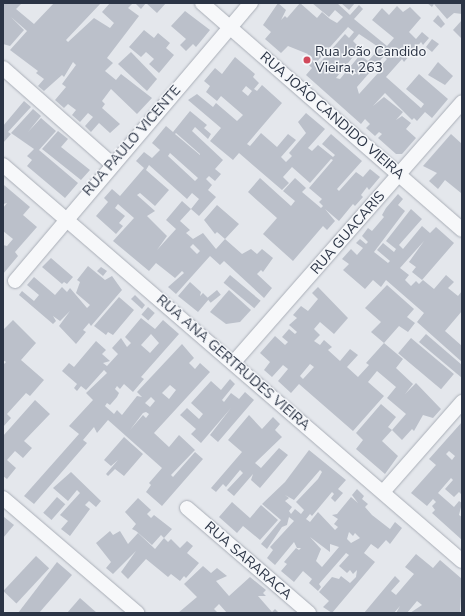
<!DOCTYPE html>
<meta charset="utf-8">
<style>
body{margin:0}
#map{position:relative;width:465px;height:616px;overflow:hidden;background:#e4e7ec;font-family:"Nunito Sans",sans-serif}
div>[style]{position:absolute}
[style*='--x']{left:calc(var(--x)*1px);top:calc(var(--y)*1px);width:calc(var(--w)*1px);rotate:calc(var(--a)*1deg)}
.building>*{inset:0;background:#bbc0ca;transform-origin:0 0}
.roads{filter:drop-shadow(0 0 1px #a9aeb7) drop-shadow(0 0 1px #a9aeb7)}
.minor>*{height:14px;margin:-7px;padding:0 7px;transform-origin:7px;border-radius:7px;background:#f7f8fa}
.dots>*{width:11px;height:11px;translate:-50% -50%;box-sizing:border-box;border:2px solid #f4f6f9;border-radius:50%}
span{translate:-50% -50%;white-space:nowrap;text-align:center;line-height:1.15;-webkit-text-stroke:3px #f4f6f9;paint-order:stroke}
.poi-label{font-size:14px;color:#2b3445}
.left{translate:0 -50%;text-align:left}
.street-label{font-size:14px;color:#2b3445}
.frame{position:absolute;inset:0;border:4px solid #2b3445;pointer-events:none}
</style>
<div id="map">
<div class="building">
<i style="clip-path:polygon(3px 3px,22px 3px,16px 9px,34px 24px,54px 3px,101px 3px,66px 40px,68px 42px,94px 18px,110px 28px,114px 23px,102px 12px,110px 3px,133px 3px,128px 8px,139px 16px,107px 58px,113px 63px,105px 71px,116px 80px,121px 74px,152px 98px,137px 114px,111px 89px,102px 101px,105px 104px,102px 108px,120px 124px,110px 133px,99px 123px,91px 132px,85px 126px,93px 117px,88px 113px,80px 122px,72px 115px,76px 110px,68px 104px,64px 108px,55px 100px,66px 87px,62px 84px,76px 65px,73px 62px,64px 77px,62px 75px,44px 91px,38px 86px,44px 79px,36px 73px,38px 71px,10px 50px,27px 31px,11px 17px,24px 30px,10px 46px,3px 44px)"></i>
<i style="clip-path:polygon(135px 3px,166px 3px,157px 13px,146px 3px,141px 9px)"></i>
<i style="clip-path:polygon(evenodd,278px 3px,286px 10px,281px 20px,285px 16px,287px 18px,300px 3px,317px 18px,322px 12px,330px 19px,337px 23px,343px 17px,335px 10px,329px 17px,312px 3px,337px 3px,350px 15px,359px 5px,363px 9px,354px 19px,387px 46px,394px 38px,372px 20px,382px 8px,389px 15px,397px 6px,403px 12px,410px 7px,421px 18px,409px 32px,416px 39px,422px 32px,429px 38px,423px 45px,421px 42px,404px 62px,402px 59px,386px 77px,421px 108px,424px 104px,406px 89px,419px 74px,448px 99px,432px 118px,425px 112px,417px 121px,414px 118px,412px 120px,385px 93px,373px 106px,384px 97px,403px 112px,396px 120px,402px 116px,411px 123px,406px 129px,416px 138px,402px 154px,396px 154px,378px 138px,382px 134px,379px 132px,375px 136px,366px 128px,370px 124px,365px 119px,361px 124px,306px 75px,312px 68px,303px 60px,308px 54px,288px 46px,281px 53px,265px 39px,271px 32px,263px 25px,278px 3px,348px 27px,354px 32px,349px 38px,345px 34px,316px 67px,314px 65px,348px 27px,278px 3px,359px 34px,380px 48px,368px 61px,360px 55px,340px 79px,336px 78px,360px 48px,353px 41px,359px 34px,278px 3px,384px 56px,387px 59px,377px 70px,379px 72px,359px 94px,357px 87px,384px 56px)"></i>
<i style="clip-path:polygon(341px 3px,355px 3px,349px 10px)"></i>
<i style="clip-path:polygon(427px 3px,462px 3px,462px 14px,454px 13px,447px 19px,434px 4px,432px 7px)"></i>
<i style="clip-path:polygon(185px 11px,210px 30px,196px 47px,193px 44px,186px 51px,180px 45px,186px 39px,171px 26px)"></i>
<i style="clip-path:polygon(438px 15px,445px 24px,441px 28px,433px 21px)"></i>
<i style="clip-path:polygon(462px 20px,462px 39px,453px 30px)"></i>
<i style="clip-path:polygon(144px 30px,154px 38px,158px 33px,170px 43px,166px 48px,174px 55px,159px 73px,149px 64px,154px 59px,146px 52px,141px 57px,129px 47px)"></i>
<i style="clip-path:polygon(432px 39px,439px 44px,432px 52px,426px 47px)"></i>
<i style="clip-path:polygon(131px 52px,157px 79px,147px 91px,118px 64px)"></i>
<i style="clip-path:polygon(evenodd,235px 57px,255px 74px,253px 77px,259px 83px,254px 89px,257px 91px,262px 85px,282px 103px,247px 144px,250px 146px,261px 133px,277px 147px,288px 134px,296px 140px,281px 157px,286px 162px,292px 156px,289px 153px,306px 133px,298px 122px,306px 113px,325px 129px,308px 148px,312px 151px,318px 145px,333px 157px,335px 155px,322px 144px,331px 134px,362px 161px,337px 189px,339px 191px,356px 172px,363px 177px,370px 169px,380px 177px,369px 190px,367px 187px,361px 195px,363px 197px,355px 206px,353px 204px,339px 221px,325px 209px,335px 221px,327px 230px,323px 226px,293px 261px,263px 234px,277px 218px,248px 192px,260px 178px,291px 206px,295px 201px,283px 191px,295px 178px,306px 188px,302px 192px,321px 208px,323px 206px,319px 202px,322px 199px,309px 188px,333px 160px,331px 159px,310px 183px,292px 167px,283px 177px,289px 183px,282px 190px,239px 153px,233px 160px,210px 141px,221px 128px,188px 100px,197px 94px,213px 107px,216px 103px,237px 121px,243px 115px,221px 96px,217px 101px,206px 92px,210px 86px,204px 81px,215px 68px,222px 74px,235px 57px,246px 86px,252px 91px,248px 96px,242px 91px,246px 86px)"></i>
<i style="clip-path:polygon(438px 62px,453px 76px,445px 85px,428px 75px)"></i>
<i style="clip-path:polygon(24px 101px,31px 107px,8px 132px,11px 134px,3px 143px,3px 126px)"></i>
<i style="clip-path:polygon(33px 109px,41px 116px,28px 132px,41px 118px,56px 131px,39px 150px,78px 183px,65px 198px,27px 166px,32px 160px,27px 156px,34px 149px,11px 133px)"></i>
<i style="clip-path:polygon(evenodd,190px 111px,207px 125px,204px 128px,211px 134px,208px 139px,195px 127px,192px 131px,223px 160px,215px 169px,221px 174px,215px 181px,209px 176px,206px 179px,212px 185px,208px 190px,216px 197px,199px 216px,191px 209px,180px 221px,190px 230px,186px 233px,193px 239px,203px 233px,216px 249px,225px 239px,242px 254px,251px 249px,257px 254px,262px 249px,273px 258px,263px 272px,261px 270px,257px 274px,272px 288px,264px 298px,224px 261px,220px 265px,210px 256px,176px 294px,168px 287px,184px 273px,182px 271px,175px 278px,156px 263px,149px 271px,113px 241px,134px 218px,118px 204px,115px 208px,125px 216px,119px 223px,123px 226px,116px 234px,96px 216px,108px 202px,104px 198px,112px 189px,120px 196px,144px 168px,136px 161px,144px 152px,152px 158px,160px 150px,152px 143px,166px 126px,173px 132px,190px 111px,176px 133px,200px 154px,200px 155px,175px 134px,176px 133px,190px 111px,170px 153px,198px 178px,195px 181px,168px 156px,170px 153px,190px 111px,149px 165px,187px 199px,192px 193px,199px 199px,191px 209px,182px 201px,166px 220px,176px 229px,157px 250px,167px 236px,147px 216px,155px 211px,137px 195px,140px 193px,155px 206px,169px 190px,146px 170px,149px 165px,190px 111px,193px 244px,200px 251px,197px 254px,190px 247px,193px 244px)"></i>
<i style="clip-path:polygon(58px 131px,68px 139px,61px 147px,90px 170px,81px 180px,42px 149px)"></i>
<i style="clip-path:polygon(451px 134px,462px 144px,461px 193px,445px 180px,438px 189px,429px 181px,437px 173px,423px 166px)"></i>
<i style="clip-path:polygon(4px 185px,30px 207px,23px 215px,37px 227px,15px 252px,18px 256px,3px 274px,3px 245px,7px 246px,13px 239px,3px 231px,3px 208px,7px 203px,3px 204px)"></i>
<i style="clip-path:polygon(398px 194px,403px 199px,398px 205px,405px 211px,374px 252px,388px 263px,390px 261px,377px 250px,383px 243px,394px 252px,396px 249px,386px 241px,411px 209px,422px 219px,399px 245px,403px 249px,422px 226px,430px 233px,436px 227px,454px 243px,422px 280px,412px 272px,416px 267px,409px 262px,424px 241px,400px 268px,409px 275px,405px 280px,411px 286px,416px 281px,419px 284px,423px 280px,434px 289px,446px 275px,454px 282px,448px 288px,458px 296px,462px 291px,462px 311px,445px 331px,462px 346px,462px 362px,417px 322px,424px 313px,386px 280px,381px 287px,373px 280px,365px 289px,343px 270px,349px 264px,342px 259px,351px 249px,357px 255px,363px 248px,356px 243px,360px 239px,366px 244px,368px 242px,362px 236px,368px 228px,372px 231px,384px 217px,382px 215px,386px 208px)"></i>
<i style="clip-path:polygon(217px 205px,239px 224px,225px 239px,217px 232px,215px 234px,204px 220px)"></i>
<i style="clip-path:polygon(51px 258px,73px 277px,67px 284px,64px 282px,62px 284px,42px 267px)"></i>
<i style="clip-path:polygon(88px 266px,105px 280px,112px 276px,122px 290px,91px 326px,89px 323px,83px 330px,86px 332px,76px 344px,59px 326px,70px 311px,60px 321px,53px 316px,56px 321px,53px 324px,19px 295px,22px 291px,34px 301px,39px 295px,27px 285px,34px 277px,55px 295px,62px 287px,67px 292px,70px 288px,87px 308px,90px 305px,76px 293px,80px 282px,77px 280px)"></i>
<i style="clip-path:polygon(101px 267px,107px 271px,103px 276px,97px 271px)"></i>
<i style="left:230px;top:275px;width:40px;height:10px;rotate:40deg"></i>
<i style="clip-path:polygon(190px 282px,201px 292px,200px 296px,203px 293px,209px 299px,198px 312px,178px 296px)"></i>
<i style="clip-path:polygon(evenodd,387px 285px,414px 309px,407px 317px,415px 323px,408px 332px,399px 326px,384px 343px,403px 359px,396px 368px,413px 384px,405px 394px,416px 383px,441px 409px,433px 418px,423px 415px,414px 431px,412px 429px,402px 440px,392px 430px,382px 441px,398px 456px,385px 474px,356px 449px,363px 440px,356px 433px,381px 404px,396px 417px,388px 427px,392px 430px,406px 414px,387px 398px,396px 387px,377px 371px,368px 382px,384px 396px,353px 431px,299px 384px,291px 393px,278px 381px,288px 369px,283px 365px,272px 377px,264px 370px,270px 362px,260px 353px,275px 336px,285px 345px,288px 342px,282px 337px,289px 329px,295px 334px,297px 332px,289px 325px,297px 318px,293px 315px,301px 306px,308px 311px,318px 299px,312px 293px,318px 287px,348px 318px,334px 334px,320px 322px,314px 329px,320px 335px,314px 341px,320px 345px,324px 340px,332px 347px,328px 350px,340px 361px,350px 349px,358px 355px,347px 367px,358px 377px,369px 365px,366px 363px,384px 343px,371px 332px,381px 322px,365px 308px,387px 285px,310px 364px,314px 367px,303px 379px,300px 376px,310px 364px)"></i>
<i style="left:217px;top:290px;width:6px;height:13px;rotate:51deg"></i>
<i style="clip-path:polygon(229px 290px,251px 310px,240px 322px,226px 324px,210px 312px)"></i>
<i style="clip-path:polygon(135px 295px,145px 305px,142px 309px,131px 299px)"></i>
<i style="clip-path:polygon(119px 297px,134px 310px,113px 335px,108px 332px,106px 335px,94px 326px)"></i>
<i style="left:148px;top:307px;width:9px;height:10px;rotate:41deg"></i>
<i style="clip-path:polygon(evenodd,141px 318px,155px 329px,163px 320px,179px 334px,141px 377px,144px 379px,133px 392px,124px 384px,120px 389px,117px 386px,115px 389px,119px 393px,117px 397px,110px 405px,107px 403px,105px 406px,114px 414px,117px 410px,122px 415px,137px 396px,142px 397px,137px 392px,182px 344px,194px 358px,189px 363px,195px 369px,200px 363px,210px 372px,154px 433px,169px 447px,179px 435px,195px 450px,171px 475px,173px 477px,195px 452px,203px 459px,162px 506px,146px 492px,151px 485px,149px 483px,162px 468px,108px 420px,97px 433px,94px 427px,83px 440px,87px 443px,34px 504px,24px 496px,79px 434px,69px 426px,93px 400px,86px 393px,107px 373px,104px 370px,86px 390px,81px 386px,77px 391px,74px 388px,77px 384px,62px 371px,69px 363px,74px 367px,96px 341px,106px 350px,102px 354px,110px 361px,103px 363px,107px 366px,118px 354px,112px 348px,121px 338px,127px 347px,131px 343px,125px 337px,141px 318px,151px 334px,159px 343px,150px 353px,141px 345px,151px 334px,141px 318px,170px 385px,176px 390px,169px 399px,162px 393px,170px 385px,141px 318px,151px 397px,155px 401px,150px 407px,145px 403px,151px 397px,141px 318px,146px 412px,149px 414px,146px 418px,143px 415px,130px 430px,143px 413px,146px 412px)"></i>
<i style="clip-path:polygon(13px 320px,36px 343px,21px 360px,44px 380px,30px 396px,26px 393px,7px 414px,11px 418px,3px 427px,3px 365px,6px 362px,3px 360px,3px 330px)"></i>
<i style="clip-path:polygon(426px 334px,462px 365px,462px 378px,419px 342px)"></i>
<i style="left:411px;top:338px;width:56px;height:20px;rotate:40deg"></i>
<i style="clip-path:polygon(230px 379px,235px 384px,222px 400px,224px 402px,231px 393px,239px 399px,245px 392px,254px 400px,218px 442px,210px 435px,231px 408px,201px 443px,191px 434px,196px 429px,180px 415px,187px 408px,199px 419px,203px 414px,191px 403px,211px 381px,221px 390px)"></i>
<i style="clip-path:polygon(35px 400px,50px 414px,24px 441px,32px 448px,23px 458px,15px 451px,7px 460px,16px 468px,7px 479px,3px 476px,3px 436px)"></i>
<i style="clip-path:polygon(249px 415px,262px 429px,273px 417px,280px 424px,275px 430px,282px 437px,255px 463px,261px 468px,279px 448px,288px 455px,260px 488px,251px 480px,253px 474px,234px 496px,227px 490px,243px 473px,240px 470px,226px 487px,223px 484px,216px 492px,211px 488px,242px 452px,228px 440px)"></i>
<i style="clip-path:polygon(evenodd,462px 422px,462px 495px,459px 492px,454px 497px,445px 489px,453px 480px,451px 478px,438px 493px,454px 507px,459px 501px,462px 503px,459px 515px,462px 517px,462px 540px,432px 513px,435px 510px,432px 506px,436px 502px,433px 499px,427px 506px,411px 493px,436px 465px,429px 459px,462px 422px,449px 451px,455px 456px,452px 460px,446px 454px,449px 451px)"></i>
<i style="clip-path:polygon(124px 437px,143px 454px,124px 476px,115px 469px,108px 476px,106px 474px,118px 460px,111px 466px,104px 460px)"></i>
<i style="clip-path:polygon(evenodd,309px 450px,346px 480px,338px 489px,343px 493px,335px 502px,331px 498px,334px 494px,332px 492px,312px 516px,310px 514px,306px 519px,310px 522px,318px 512px,335px 530px,338px 527px,334px 524px,338px 519px,332px 515px,337px 514px,351px 497px,358px 503px,352px 495px,357px 489px,364px 496px,362px 499px,368px 504px,365px 507px,372px 515px,390px 529px,395px 522px,402px 528px,390px 544px,386px 540px,378px 549px,371px 544px,364px 553px,375px 562px,332px 613px,323px 607px,329px 601px,319px 592px,332px 577px,339px 579px,341px 576px,350px 583px,356px 577px,357px 570px,353px 574px,350px 570px,347px 573px,339px 566px,349px 555px,346px 553px,319px 584px,321px 587px,318px 591px,309px 583px,312px 579px,303px 571px,294px 582px,281px 571px,287px 564px,284px 562px,296px 548px,299px 550px,301px 548px,297px 548px,294px 542px,275px 565px,267px 558px,273px 550px,270px 547px,294px 521px,289px 517px,287px 525px,282px 527px,267px 549px,261px 544px,281px 520px,262px 504px,285px 482px,309px 450px,320px 470px,322px 472px,318px 479px,296px 502px,304px 510px,301px 514px,295px 509px,291px 514px,289px 511px,292px 507px,285px 501px,289px 498px,285px 495px,294px 500px,320px 470px,309px 450px,349px 532px,353px 536px,355px 533px,360px 538px,351px 543px,347px 539px,349px 532px,309px 450px,310px 537px,330px 552px,330px 544px,339px 547px,322px 567px,316px 561px,321px 549px,310px 537px)"></i>
<i style="clip-path:polygon(71px 472px,101px 501px,96px 507px,89px 501px,85px 505px,90px 509px,70px 536px,61px 529px,68px 521px,60px 515px,80px 493px,77px 490px,68px 501px,53px 488px)"></i>
<i style="left:57px;top:497px;width:11px;height:21px;rotate:41deg"></i>
<i style="clip-path:polygon(138px 498px,151px 510px,147px 514px,151px 518px,154px 515px,172px 529px,164px 538px,168px 542px,171px 539px,180px 548px,187px 541px,193px 546px,187px 553px,199px 563px,186px 578px,184px 576px,180px 581px,171px 574px,168px 577px,146px 559px,128px 579px,121px 572px,136px 551px,113px 574px,106px 568px,111px 562px,96px 543px,110px 531px,113px 535px,120px 531px,128px 544px,138px 533px,155px 549px,164px 538px,161px 535px,152px 545px,136px 531px,132px 529px,136px 524px,125px 512px)"></i>
<i style="clip-path:polygon(232px 502px,250px 518px,261px 505px,278px 520px,260px 540px,243px 526px,237px 533px,219px 517px)"></i>
<i style="clip-path:polygon(4px 517px,14px 525px,3px 538px,3px 518px)"></i>
<i style="clip-path:polygon(416px 554px,433px 568px,440px 560px,462px 579px,460px 613px,410px 613px,422px 605px,417px 601px,407px 613px,396px 613px,400px 606px,394px 613px,364px 613px,395px 576px,400px 581px,391px 591px,396px 595px,414px 574px,405px 567px)"></i>
<i style="left:36px;top:556px;width:18px;height:48px;rotate:43deg"></i>
<i style="clip-path:polygon(57px 562px,72px 575px,39px 613px,18px 613px)"></i>
<i style="clip-path:polygon(203px 566px,211px 573px,217px 568px,227px 576px,216px 581px,229px 596px,250px 577px,266px 590px,263px 593px,266px 596px,258px 596px,272px 612px,275px 609px,279px 613px,227px 613px,219px 604px,214px 609px,218px 613px,178px 613px,197px 597px,184px 584px)"></i>
<i style="clip-path:polygon(80px 598px,97px 613px,67px 613px)"></i>
</div>
<div class="roads">
<div class="minor">
<i style="--x:202;--y:3;--w:345;--a:41.1"></i>
<i style="--x:3;--y:68;--w:145;--a:41.4"></i>
<i style="--x:3;--y:165;--w:606;--a:40.79"></i>
<i style="--x:15;--y:281;--w:365;--a:-49.7"></i>
<i style="--x:233;--y:363;--w:347;--a:-48.7"></i>
<i style="--x:383;--y:492;--w:120;--a:-48.7"></i>
<i style="--x:3;--y:498;--w:177;--a:40.6"></i>
<i style="--x:187;--y:508;--w:161;--a:40.7"></i>
</div>
</div>
<div class="dots">
<i style="left:307px;top:60px;background:#d1495b"></i>
</div>
<div class="poi-label">
<span class="left" style="left:315px;top:60px">Rua João Candido<br>Vieira, 263</span>
</div>
<div class="street-label">
<span style="left:332px;top:116px;rotate:41deg">RUA JOÃO CANDIDO VIEIRA</span>
<span style="left:132px;top:141px;rotate:-49deg">RUA PAULO VICENTE</span>
<span style="left:348px;top:233px;rotate:-49deg">RUA GUACARIS</span>
<span style="left:233px;top:363px;rotate:41deg">RUA ANA GERTRUDES VIEIRA</span>
<span style="left:248px;top:561px;rotate:41deg">RUA SARARACA</span>
</div>
<div class="frame"></div>
</div>
